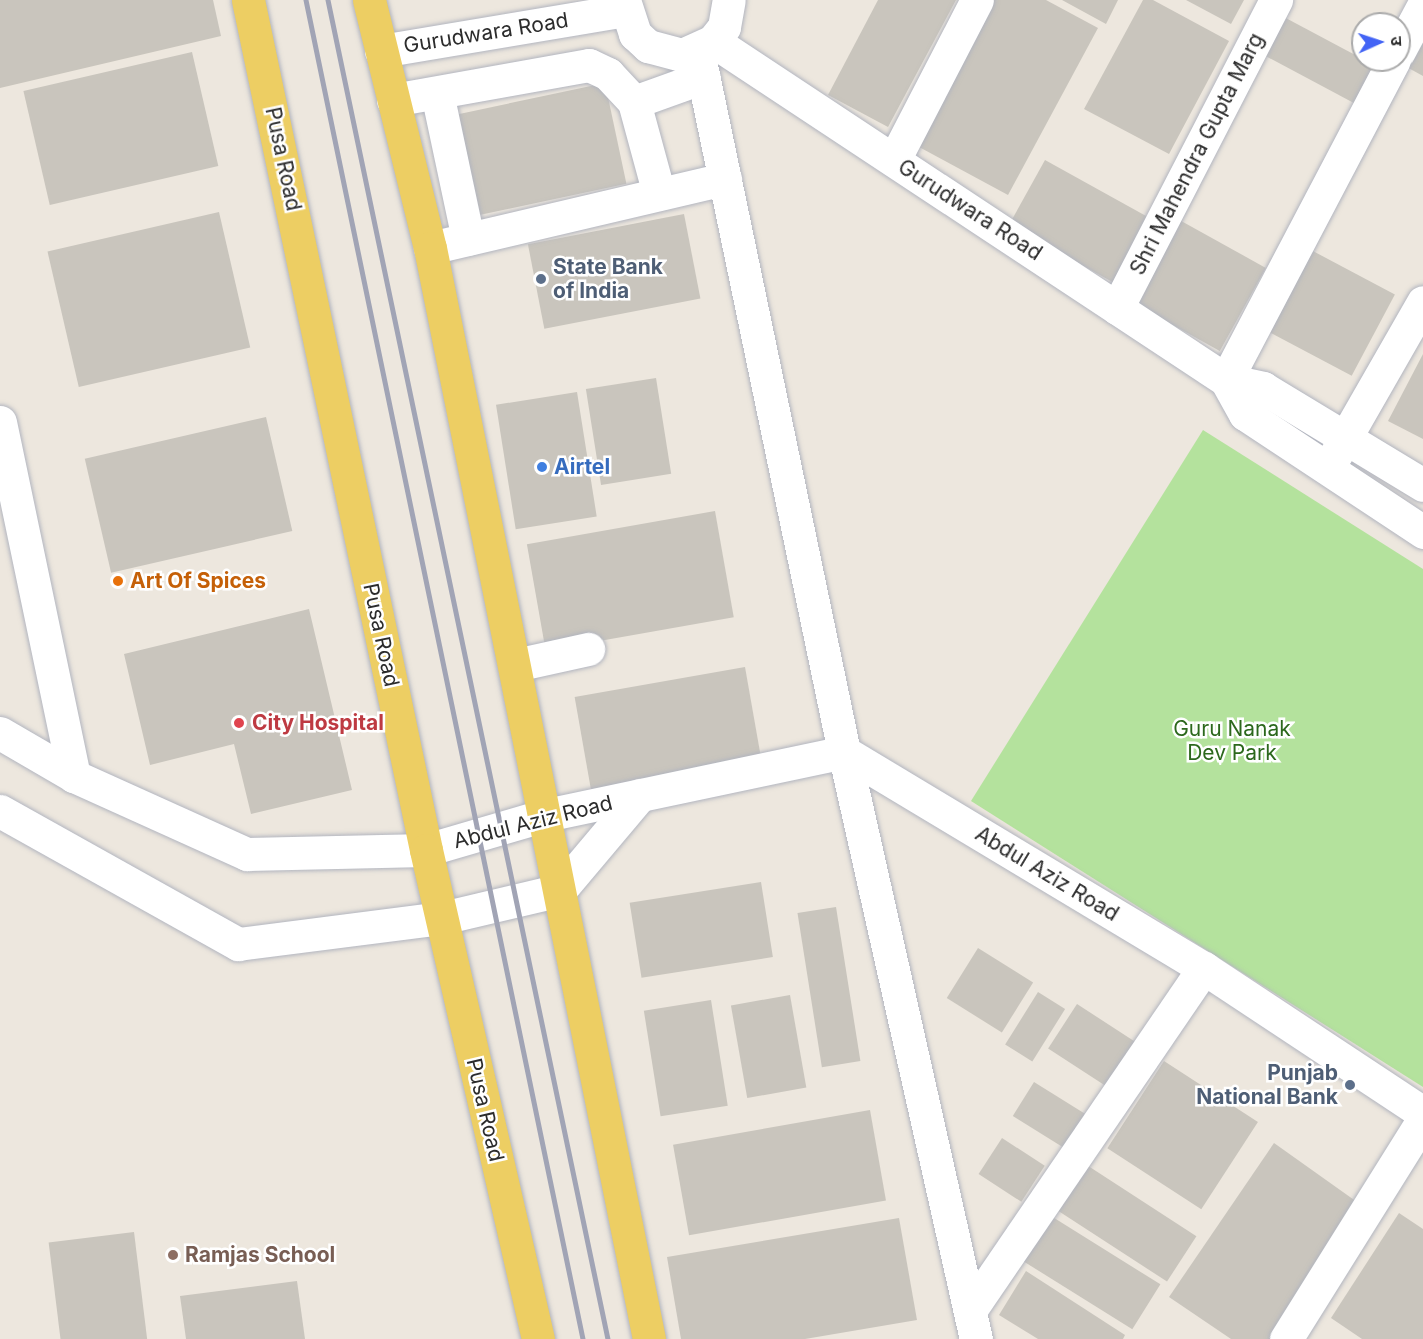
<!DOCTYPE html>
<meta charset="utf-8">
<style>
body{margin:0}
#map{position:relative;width:1423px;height:1339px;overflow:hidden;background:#ede7de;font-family:Inter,"Noto Sans Devanagari",sans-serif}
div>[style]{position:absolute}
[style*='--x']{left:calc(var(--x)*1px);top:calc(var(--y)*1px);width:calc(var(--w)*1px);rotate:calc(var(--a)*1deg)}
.green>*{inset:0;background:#b4e29d}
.building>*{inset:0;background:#c9c5bd;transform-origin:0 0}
.roads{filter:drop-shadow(0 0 2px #b2b5bf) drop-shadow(0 0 2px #b2b5bf)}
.minor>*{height:33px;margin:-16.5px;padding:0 16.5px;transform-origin:16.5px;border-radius:16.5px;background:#fff}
.major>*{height:33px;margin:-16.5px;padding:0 16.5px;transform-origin:16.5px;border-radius:16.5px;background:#edce63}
.rail>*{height:4.5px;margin:-2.25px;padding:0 2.25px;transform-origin:2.25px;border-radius:2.25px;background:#a1a4b5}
.dots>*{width:16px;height:16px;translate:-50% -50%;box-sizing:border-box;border:3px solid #fff;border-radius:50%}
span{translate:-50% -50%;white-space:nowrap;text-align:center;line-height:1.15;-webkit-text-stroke:5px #fff;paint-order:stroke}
.street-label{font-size:21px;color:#2c2c2c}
.service-label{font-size:21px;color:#4e5e75;font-weight:700}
.left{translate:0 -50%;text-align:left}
.right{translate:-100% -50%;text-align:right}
.shop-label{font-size:21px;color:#366cbe;font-weight:700}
.food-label{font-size:21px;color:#c56008;font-weight:700}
.health-label{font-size:21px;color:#be3a42;font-weight:700}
.park-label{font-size:21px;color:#2c681c}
.education-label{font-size:21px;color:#785e54;font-weight:700}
.north{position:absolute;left:1351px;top:12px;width:60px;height:60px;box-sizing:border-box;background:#fff;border:2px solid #ababab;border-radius:50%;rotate:87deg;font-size:16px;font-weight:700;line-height:24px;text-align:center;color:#2c2c2c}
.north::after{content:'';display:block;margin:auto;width:21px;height:27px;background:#4364f5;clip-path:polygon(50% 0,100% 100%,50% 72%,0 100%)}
</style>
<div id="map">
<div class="green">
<i style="clip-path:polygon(1203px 430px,1423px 569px,1423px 1087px,971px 801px)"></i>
</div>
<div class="building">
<i style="clip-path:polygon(0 0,213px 0,221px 36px,0 88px)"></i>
<i style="clip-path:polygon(878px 0,956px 0,888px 127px,828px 95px)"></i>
<i style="clip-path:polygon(983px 0,1046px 0,1098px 28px,1008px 195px,908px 141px)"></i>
<i style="clip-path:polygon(1062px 0,1118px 0,1106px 24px)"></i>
<i style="clip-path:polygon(1143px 0,1153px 0,1229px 41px,1169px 154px,1084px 109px)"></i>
<i style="clip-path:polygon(1186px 0,1244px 0,1231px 24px)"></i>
<i style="left:1282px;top:16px;width:109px;height:43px;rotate:28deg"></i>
<i style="clip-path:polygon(1423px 28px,1423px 76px,1403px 65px)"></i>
<i style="left:192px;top:52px;width:117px;height:173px;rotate:77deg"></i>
<i style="left:605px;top:83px;width:103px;height:155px;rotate:78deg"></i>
<i style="left:1045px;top:160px;width:130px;height:74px;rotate:29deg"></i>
<i style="left:219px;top:212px;width:139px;height:176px;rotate:77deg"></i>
<i style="left:684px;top:214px;width:86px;height:159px;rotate:79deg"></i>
<i style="left:1174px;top:217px;width:105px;height:95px;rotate:29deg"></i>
<i style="left:1311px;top:250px;width:95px;height:92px;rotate:28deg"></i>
<i style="clip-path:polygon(1423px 354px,1423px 439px,1388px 421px)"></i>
<i style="left:656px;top:378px;width:97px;height:71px;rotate:81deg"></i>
<i style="left:577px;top:392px;width:126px;height:82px;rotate:81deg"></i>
<i style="left:266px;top:417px;width:117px;height:186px;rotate:77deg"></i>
<i style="left:715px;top:511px;width:108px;height:191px;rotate:80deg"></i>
<i style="clip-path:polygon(309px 609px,352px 790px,251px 814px,234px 744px,150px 765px,124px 654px)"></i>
<i style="left:745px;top:667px;width:98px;height:173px;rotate:80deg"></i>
<i style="left:761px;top:882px;width:76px;height:133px;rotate:81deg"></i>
<i style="left:836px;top:907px;width:156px;height:39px;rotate:81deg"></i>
<i style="left:978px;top:948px;width:65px;height:59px;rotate:32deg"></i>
<i style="left:1038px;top:992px;width:32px;height:62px;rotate:32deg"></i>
<i style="left:790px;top:995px;width:94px;height:60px;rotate:80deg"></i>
<i style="left:711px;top:1000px;width:107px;height:68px;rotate:81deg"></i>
<i style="left:1077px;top:1004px;width:72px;height:53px;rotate:33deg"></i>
<i style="left:1164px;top:1061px;width:112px;height:104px;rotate:33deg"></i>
<i style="left:1034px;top:1082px;width:62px;height:40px;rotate:32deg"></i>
<i style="left:870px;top:1110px;width:92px;height:200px;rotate:80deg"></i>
<i style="left:1002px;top:1138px;width:51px;height:43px;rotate:33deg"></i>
<i style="clip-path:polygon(1274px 1143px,1357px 1202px,1272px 1339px,1231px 1339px,1169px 1297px)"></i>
<i style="left:1079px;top:1160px;width:140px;height:54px;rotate:33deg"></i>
<i style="clip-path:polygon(1399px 1213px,1423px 1229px,1423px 1339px,1362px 1339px,1331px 1318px)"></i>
<i style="left:1051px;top:1216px;width:129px;height:53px;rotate:32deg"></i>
<i style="clip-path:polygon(899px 1218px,917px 1320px,805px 1339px,681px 1339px,667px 1257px)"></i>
<i style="left:134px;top:1232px;width:108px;height:86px;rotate:83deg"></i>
<i style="clip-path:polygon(1026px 1271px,1125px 1335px,1123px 1339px,1038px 1339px,999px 1315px)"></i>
<i style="clip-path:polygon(297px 1281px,305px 1339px,186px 1339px,180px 1296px)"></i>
</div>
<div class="roads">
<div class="minor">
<i style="--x:624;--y:0;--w:36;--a:72"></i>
<i style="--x:635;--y:34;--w:18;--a:43"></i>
<i style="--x:648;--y:46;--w:35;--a:15"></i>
<i style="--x:682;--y:55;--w:34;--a:-24"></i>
<i style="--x:713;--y:41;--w:18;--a:-52"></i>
<i style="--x:724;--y:27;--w:27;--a:-80"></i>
<i style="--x:713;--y:41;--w:615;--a:33.46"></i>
<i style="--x:1226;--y:380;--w:38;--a:12"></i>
<i style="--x:1263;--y:388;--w:187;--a:31.2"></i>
<i style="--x:381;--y:51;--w:248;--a:-9.5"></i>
<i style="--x:698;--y:51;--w:716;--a:78.23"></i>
<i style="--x:844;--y:752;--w:602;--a:77.33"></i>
<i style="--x:1399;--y:51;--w:51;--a:-61.9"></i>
<i style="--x:437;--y:93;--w:149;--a:78"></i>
<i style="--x:393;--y:100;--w:199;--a:-10.1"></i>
<i style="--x:589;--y:65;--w:21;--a:25"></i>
<i style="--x:608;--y:74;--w:38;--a:47"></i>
<i style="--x:634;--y:102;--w:95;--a:74.8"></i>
<i style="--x:634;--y:102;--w:74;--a:-19.7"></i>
<i style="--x:894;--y:160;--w:180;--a:-62.6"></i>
<i style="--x:430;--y:248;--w:303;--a:-13.2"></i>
<i style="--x:1117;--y:308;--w:347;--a:-62.7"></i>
<i style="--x:1226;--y:380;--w:361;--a:-62.3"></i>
<i style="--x:1226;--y:380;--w:39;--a:61"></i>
<i style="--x:1245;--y:414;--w:214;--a:33.5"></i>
<i style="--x:0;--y:422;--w:362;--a:78.2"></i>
<i style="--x:1336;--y:454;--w:175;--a:-60.2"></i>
<i style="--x:515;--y:665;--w:75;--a:-12.4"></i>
<i style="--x:0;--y:733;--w:86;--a:30.2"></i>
<i style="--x:74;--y:776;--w:190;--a:24.3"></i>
<i style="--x:247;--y:854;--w:179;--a:-1.3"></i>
<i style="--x:426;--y:850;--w:125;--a:-16.3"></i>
<i style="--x:546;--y:815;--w:305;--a:-11.9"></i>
<i style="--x:844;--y:752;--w:420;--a:31"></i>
<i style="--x:1204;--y:968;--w:263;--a:33.5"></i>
<i style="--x:0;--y:811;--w:273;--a:29.2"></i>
<i style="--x:238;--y:944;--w:206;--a:-7.3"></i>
<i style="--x:442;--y:918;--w:121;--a:-13.3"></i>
<i style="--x:560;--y:890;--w:124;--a:-49.9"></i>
<i style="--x:971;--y:1309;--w:413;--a:-55.7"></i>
<i style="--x:1286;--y:1339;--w:258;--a:-58"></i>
</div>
<div class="major">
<i style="--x:248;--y:0;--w:868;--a:78.17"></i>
<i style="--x:426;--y:850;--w:502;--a:77.1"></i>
<i style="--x:369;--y:0;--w:255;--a:76.2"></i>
<i style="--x:430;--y:248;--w:1113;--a:78.65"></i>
</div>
</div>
<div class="rail">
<i style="--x:306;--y:0;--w:1367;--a:78.31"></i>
<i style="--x:328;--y:0;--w:1368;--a:78.19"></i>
</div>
<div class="dots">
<i style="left:541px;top:279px;background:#5c6f8a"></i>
<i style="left:542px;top:467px;background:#3f7fe0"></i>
<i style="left:118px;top:581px;background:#e8710a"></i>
<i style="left:239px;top:723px;background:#e0444e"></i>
<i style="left:1350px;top:1085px;background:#5c6f8a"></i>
<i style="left:173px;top:1255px;background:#8d6e63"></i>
</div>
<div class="street-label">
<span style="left:486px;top:33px;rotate:-9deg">Gurudwara Road</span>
<span style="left:1197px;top:154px;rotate:-63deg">Shri Mahendra Gupta Marg</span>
<span style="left:283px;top:159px;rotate:78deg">Pusa Road</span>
<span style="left:970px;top:210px;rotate:33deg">Gurudwara Road</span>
<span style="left:381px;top:635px;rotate:78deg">Pusa Road</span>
<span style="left:533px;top:822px;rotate:-14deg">Abdul Aziz Road</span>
<span style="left:1047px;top:874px;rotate:31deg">Abdul Aziz Road</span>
<span style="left:485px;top:1110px;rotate:77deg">Pusa Road</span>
</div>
<div class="service-label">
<span class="left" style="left:553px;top:279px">State Bank<br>of India</span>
<span class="right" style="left:1338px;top:1085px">Punjab<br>National Bank</span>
</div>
<div class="shop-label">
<span class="left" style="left:554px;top:467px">Airtel</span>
</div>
<div class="food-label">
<span class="left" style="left:130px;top:581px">Art Of Spices</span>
</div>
<div class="health-label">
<span class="left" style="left:252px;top:723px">City Hospital</span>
</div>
<div class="park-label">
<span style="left:1232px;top:741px">Guru Nanak<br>Dev Park</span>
</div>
<div class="education-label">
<span class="left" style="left:185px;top:1255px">Ramjas School</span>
</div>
<div class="north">उ</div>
</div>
